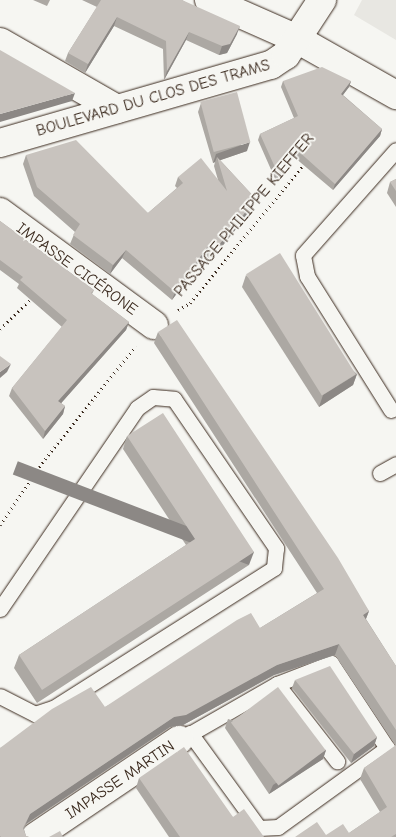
<!DOCTYPE html>
<meta charset="utf-8">
<style>
body{margin:0}
#map{position:relative;width:396px;height:837px;overflow:hidden;background:#f6f6f2;font-family:"Comic Neue",sans-serif}
div>[style]{position:absolute}
[style*='--x']{left:calc(var(--x)*1px);top:calc(var(--y)*1px);width:calc(var(--w)*1px);rotate:calc(var(--a)*1deg)}
.built>*{inset:0;background:#e8e7e2}
.path>*{height:3px;margin-top:-1.5px;transform-origin:0;background:repeating-linear-gradient(90deg,#3b2a1e 0 1px,transparent 0 5px)}
.roads{filter:drop-shadow(0 0 1px #3b2a1e) drop-shadow(0 0 1px #3b2a1e)}
.lane>*{height:15px;margin:-7.5px;padding:0 7.5px;transform-origin:7.5px;border-radius:7.5px;background:#f6f6f2}
.street>*{height:28px;margin:-14px;padding:0 14px;transform-origin:14px;border-radius:14px;background:#f6f6f2}
.wall>*{inset:0;background:#aca8a3}
.shaded-wall>*{inset:0;background:#8c8885;transform-origin:0 0}
.building>*{inset:0;background:#c8c3be;transform-origin:0 0}
span{translate:-50% -50%;white-space:nowrap;text-align:center;line-height:1.15;-webkit-text-stroke:4px #f6f6f2;paint-order:stroke}
.street-label{font-size:16px;color:#3b2a1e}
</style>
<div id="map">
<div class="built">
<i style="clip-path:polygon(362px 0,396px 0,396px 40px,354px 15px)"></i>
</div>
<div class="path">
<i style="--x:178;--y:310;--w:14;--a:-30"></i>
<i style="--x:190;--y:303;--w:183;--a:-50.6"></i>
<i style="--x:0;--y:329;--w:46;--a:-44.1"></i>
<i style="--x:0;--y:525;--w:80;--a:-55.7"></i>
<i style="--x:45;--y:459;--w:145;--a:-51.2"></i>
</div>
<div class="roads">
<div class="lane">
<i style="--x:391;--y:410;--w:158;--a:-122.1"></i>
<i style="--x:307;--y:276;--w:21;--a:-101"></i>
<i style="--x:303;--y:255;--w:140;--a:-48.5"></i>
<i style="--x:380;--y:473;--w:18;--a:-29"></i>
<i style="--x:0;--y:609;--w:243;--a:-55.7"></i>
<i style="--x:137;--y:408;--w:19;--a:-35"></i>
<i style="--x:153;--y:397;--w:21;--a:5"></i>
<i style="--x:174;--y:399;--w:181;--a:55.6"></i>
<i style="--x:276;--y:548;--w:20;--a:96"></i>
<i style="--x:274;--y:568;--w:262;--a:147.6"></i>
<i style="--x:53;--y:708;--w:19;--a:162"></i>
<i style="--x:35;--y:714;--w:39;--a:-153"></i>
<i style="--x:190;--y:733;--w:117;--a:54"></i>
<i style="--x:259;--y:828;--w:19;--a:-3"></i>
<i style="--x:278;--y:827;--w:135;--a:-35.9"></i>
<i style="--x:387;--y:748;--w:102;--a:-123.4"></i>
<i style="--x:331;--y:663;--w:58;--a:158.7"></i>
<i style="--x:181;--y:739;--w:111;--a:-29.8"></i>
<i style="--x:277;--y:684;--w:98;--a:52.1"></i>
</div>
<div class="street">
<i style="--x:209;--y:0;--w:96;--a:23.9"></i>
<i style="--x:297;--y:39;--w:114;--a:29.5"></i>
<i style="--x:0;--y:42;--w:135;--a:29.8"></i>
<i style="--x:0;--y:143;--w:282;--a:-16.1"></i>
<i style="--x:271;--y:65;--w:18;--a:-34"></i>
<i style="--x:286;--y:55;--w:66;--a:-56.8"></i>
<i style="--x:0;--y:212;--w:191;--a:36.3"></i>
<i style="--x:35;--y:837;--w:174;--a:-34"></i>
</div>
</div>
<div class="wall">
<i style="clip-path:polygon(33px 0,50px 0,47px 6px)"></i>
<i style="clip-path:polygon(82px 0,182px 0,237px 34px,227px 53px,219px 55px,186px 40px,164px 80px,163px 49px,114px 26px,85px 73px,65px 61px,68px 53px,97px 7px)"></i>
<i style="clip-path:polygon(283px 81px,351px 81px,349px 87px,343px 95px,382px 129px,380px 136px,333px 190px,294px 157px,276px 181px,258px 140px,260px 134px,294px 118px,281px 87px)"></i>
<i style="clip-path:polygon(201px 103px,247px 151px,220px 160px,256px 199px,253px 208px,211px 260px,205px 255px,172px 300px,122px 258px,110px 274px,70px 244px,75px 232px,34px 196px,23px 164px,26px 155px,148px 213px,177px 188px,175px 186px,178px 177px,218px 180px,214px 166px,215px 162px,213px 163px,198px 112px)"></i>
<i style="clip-path:polygon(396px 179px,396px 207px,387px 193px,390px 182px)"></i>
<i style="clip-path:polygon(0 221px,94px 290px,92px 294px,129px 322px,126px 330px,61px 403px,65px 406px,63px 414px,43px 439px,9px 396px,12px 388px,62px 327px,17px 288px,19px 284px,0 270px)"></i>
<i style="clip-path:polygon(246px 275px,357px 374px,353px 385px,319px 407px,242px 287px)"></i>
<i style="clip-path:polygon(158px 332px,369px 611px,366px 619px,396px 666px,396px 837px,326px 835px,349px 833px,380px 812px,360px 779px,364px 768px,396px 746px,335px 655px,274px 675px,183px 725px,170px 727px,26px 824px,24px 829px,26px 836px,29px 837px,0 837px,0 748px,105px 707px,260px 628px,317px 593px,154px 343px)"></i>
<i style="clip-path:polygon(127px 436px,249px 565px,37px 703px,14px 668px,19px 655px,186px 545px,123px 449px)"></i>
<i style="clip-path:polygon(295px 680px,377px 737px,374px 746px,351px 763px,292px 688px)"></i>
<i style="clip-path:polygon(228px 719px,326px 750px,323px 759px,269px 794px,225px 728px)"></i>
<i style="clip-path:polygon(139px 778px,233px 817px,264px 837px,169px 837px,136px 788px)"></i>
</div>
<div class="shaded-wall">
<i style="clip-path:polygon(117px 17px,114px 26px,85px 73px,88px 64px)"></i>
<i style="clip-path:polygon(240px 26px,237px 34px,227px 53px,219px 55px,222px 46px)"></i>
<i style="clip-path:polygon(189px 32px,186px 40px,164px 80px,167px 71px)"></i>
<i style="clip-path:polygon(351px 81px,349px 87px,339px 100px,341px 94px)"></i>
<i style="clip-path:polygon(75px 93px,72px 101px,0 122px,0 114px)"></i>
<i style="clip-path:polygon(382px 129px,380px 136px,333px 190px,335px 184px)"></i>
<i style="clip-path:polygon(250px 142px,247px 151px,218px 161px,217px 157px,215px 162px,213px 163px,216px 154px)"></i>
<i style="clip-path:polygon(297px 150px,294px 157px,276px 181px,278px 174px)"></i>
<i style="clip-path:polygon(256px 199px,253px 208px,211px 260px,214px 251px)"></i>
<i style="clip-path:polygon(208px 246px,205px 255px,172px 300px,175px 292px)"></i>
<i style="clip-path:polygon(126px 250px,122px 258px,110px 274px,113px 265px)"></i>
<i style="clip-path:polygon(129px 322px,126px 330px,56px 409px,58px 401px)"></i>
<i style="clip-path:polygon(11px 364px,7px 372px,0 378px,0 372px)"></i>
<i style="clip-path:polygon(357px 374px,353px 385px,319px 407px,323px 395px)"></i>
<i style="clip-path:polygon(65px 406px,63px 414px,43px 439px,45px 431px)"></i>
<i style="left:254px;top:552px;width:14px;height:253px;rotate:111deg"></i>
<i style="clip-path:polygon(369px 611px,365px 621px,363px 615px)"></i>
<i style="clip-path:polygon(339px 644px,335px 655px,274px 675px,183px 725px,170px 727px,26px 824px,20px 837px,30px 814px,174px 717px,277px 665px)"></i>
<i style="clip-path:polygon(377px 737px,374px 746px,351px 763px,354px 754px)"></i>
<i style="clip-path:polygon(326px 750px,323px 759px,269px 794px,273px 785px)"></i>
</div>
<div class="building">
<i style="clip-path:polygon(101px 0,182px 0,240px 26px,230px 44px,222px 46px,189px 32px,167px 71px,166px 41px,117px 17px,88px 64px,68px 53px)"></i>
<i style="clip-path:polygon(0 50px,75px 93px,0 114px)"></i>
<i style="clip-path:polygon(322px 67px,351px 81px,341px 94px,382px 129px,335px 184px,297px 150px,278px 174px,260px 134px,298px 116px,283px 81px)"></i>
<i style="left:237px;top:92px;width:52px;height:38px;rotate:75deg"></i>
<i style="clip-path:polygon(76px 140px,148px 213px,183px 183px,178px 177px,201px 158px,227px 191px,217px 157px,256px 199px,214px 251px,208px 246px,175px 292px,126px 250px,113px 265px,73px 235px,80px 224px,37px 187px,26px 155px)"></i>
<i style="clip-path:polygon(396px 179px,396px 191px,390px 182px)"></i>
<i style="clip-path:polygon(0 221px,94px 290px,91px 293px,129px 322px,58px 401px,65px 406px,45px 431px,12px 388px,67px 320px,20px 280px,23px 277px,0 260px)"></i>
<i style="left:280px;top:253px;width:143px;height:40px;rotate:58deg"></i>
<i style="clip-path:polygon(177px 320px,338px 558px,369px 611px,363px 615px,396px 666px,396px 730px,339px 644px,277px 665px,186px 715px,174px 717px,30px 814px,23px 828px,26px 836px,29px 837px,1px 837px,0 836px,0 748px,52px 709px,91px 687px,105px 707px,237px 620px,251px 613px,260px 628px,324px 589px,158px 332px)"></i>
<i style="clip-path:polygon(0 356px,11px 364px,0 372px)"></i>
<i style="clip-path:polygon(163px 413px,254px 552px,42px 690px,19px 655px,195px 539px,127px 436px)"></i>
<i style="clip-path:polygon(330px 666px,377px 737px,354px 754px,295px 680px)"></i>
<i style="left:278px;top:687px;width:79px;height:59px;rotate:53deg"></i>
<i style="clip-path:polygon(396px 745px,396px 834px,391px 837px,295px 837px,317px 822px,326px 835px,343px 824px,349px 833px,387px 807px,364px 768px)"></i>
<i style="clip-path:polygon(184px 747px,233px 817px,244px 809px,264px 837px,180px 837px,139px 778px)"></i>
<i style="clip-path:polygon(60px 831px,63px 837px,49px 837px)"></i>
</div>
<div class="street-label">
<span style="left:153px;top:98px;rotate:-16deg">BOULEVARD DU CLOS DES TRAMS</span>
<span style="left:244px;top:215px;rotate:-50deg">PASSAGE PHILIPPE KIEFFER</span>
<span style="left:77px;top:269px;rotate:36deg">IMPASSE CICÉRONE</span>
<span style="left:120px;top:780px;rotate:-34deg">IMPASSE MARTIN</span>
</div>
</div>
